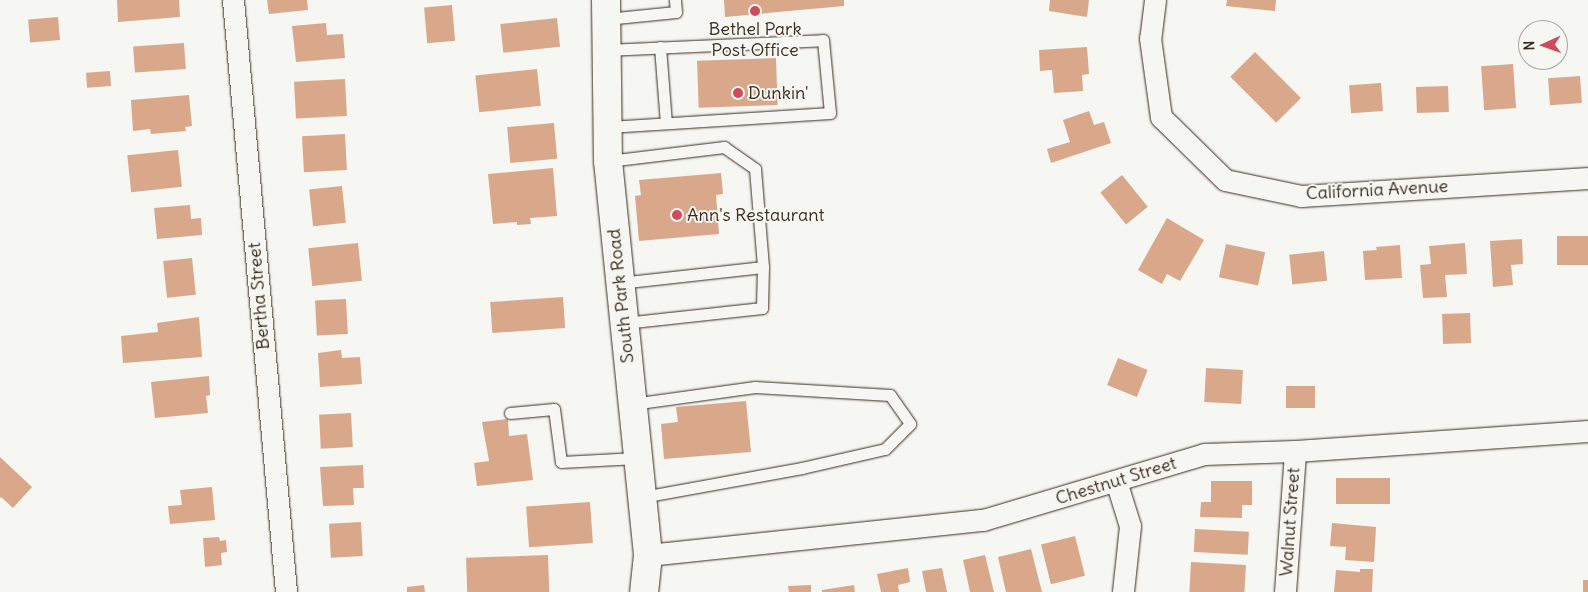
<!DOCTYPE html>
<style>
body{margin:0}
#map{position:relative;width:1588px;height:592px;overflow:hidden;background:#f6f6f2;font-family:Delius,sans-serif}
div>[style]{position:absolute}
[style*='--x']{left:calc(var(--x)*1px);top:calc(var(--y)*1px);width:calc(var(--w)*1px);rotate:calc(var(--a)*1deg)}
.building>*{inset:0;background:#d9a88b;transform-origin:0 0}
.roads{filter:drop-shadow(0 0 1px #3b2a1e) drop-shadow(0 0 1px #3b2a1e)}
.lane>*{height:11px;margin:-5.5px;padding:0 5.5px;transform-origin:5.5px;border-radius:5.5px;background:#f6f6f2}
.street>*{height:21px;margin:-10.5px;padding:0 10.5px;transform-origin:10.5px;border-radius:10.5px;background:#f6f6f2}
.secondary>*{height:28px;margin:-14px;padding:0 14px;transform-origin:14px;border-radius:14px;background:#f6f6f2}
.dots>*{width:14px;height:14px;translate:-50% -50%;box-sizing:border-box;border:2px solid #f6f6f2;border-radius:50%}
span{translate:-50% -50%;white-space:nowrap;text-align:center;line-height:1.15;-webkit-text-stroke:4px #f6f6f2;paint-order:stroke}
.poi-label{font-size:18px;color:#3b2a1e}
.left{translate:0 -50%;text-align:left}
.street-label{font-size:18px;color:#3b2a1e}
.north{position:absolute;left:1518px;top:20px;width:50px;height:50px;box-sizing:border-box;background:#f6f6f2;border:1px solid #aba49d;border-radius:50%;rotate:268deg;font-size:14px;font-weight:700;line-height:20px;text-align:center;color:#3b2a1e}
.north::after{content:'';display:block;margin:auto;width:18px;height:22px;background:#d1495b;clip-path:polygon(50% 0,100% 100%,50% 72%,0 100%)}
</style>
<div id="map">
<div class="building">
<i style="clip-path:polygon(117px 0,179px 0,180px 17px,118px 22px)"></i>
<i style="clip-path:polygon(267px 0,307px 0,308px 10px,269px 14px)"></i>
<i style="clip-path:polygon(724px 0,844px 0,844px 6px,725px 17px)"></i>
<i style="clip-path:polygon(1050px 0,1089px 0,1087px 17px,1049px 11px)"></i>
<i style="clip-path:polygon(1227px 0,1276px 0,1275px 11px,1226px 6px)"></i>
<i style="left:452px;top:5px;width:36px;height:28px;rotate:85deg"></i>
<i style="left:58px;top:17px;width:23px;height:30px;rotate:85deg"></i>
<i style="left:557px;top:18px;width:29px;height:57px;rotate:84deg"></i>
<i style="clip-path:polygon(326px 23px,327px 35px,343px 34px,345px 58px,296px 62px,292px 26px)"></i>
<i style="left:184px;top:43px;width:26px;height:51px;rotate:86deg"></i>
<i style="clip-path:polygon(1087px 47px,1089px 74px,1082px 75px,1083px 91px,1054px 93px,1052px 70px,1040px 71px,1039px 50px)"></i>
<i style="left:1255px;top:52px;width:65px;height:35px;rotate:45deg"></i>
<i style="left:776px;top:58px;width:47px;height:79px;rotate:88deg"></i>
<i style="left:1513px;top:64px;width:44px;height:32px;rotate:86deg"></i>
<i style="left:537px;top:69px;width:37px;height:62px;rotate:84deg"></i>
<i style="left:110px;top:71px;width:15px;height:24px;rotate:86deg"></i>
<i style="left:1580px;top:76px;width:27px;height:32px;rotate:86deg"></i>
<i style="left:345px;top:79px;width:37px;height:51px;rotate:87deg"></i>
<i style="left:1381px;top:83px;width:28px;height:32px;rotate:86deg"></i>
<i style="left:1448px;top:86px;width:26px;height:32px;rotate:88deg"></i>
<i style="clip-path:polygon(189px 95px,192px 126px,185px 127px,186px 131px,151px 134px,150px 129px,133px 131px,131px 100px)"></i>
<i style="clip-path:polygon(1089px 111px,1094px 125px,1104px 122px,1111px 143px,1051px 163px,1047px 149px,1070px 142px,1063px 120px)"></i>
<i style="left:554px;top:123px;width:36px;height:47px;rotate:85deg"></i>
<i style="left:345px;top:134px;width:36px;height:43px;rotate:87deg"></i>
<i style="left:178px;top:150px;width:37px;height:51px;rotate:84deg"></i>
<i style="clip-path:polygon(553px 168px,557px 216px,530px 218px,531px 224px,517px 225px,517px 222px,493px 224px,488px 174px)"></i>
<i style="clip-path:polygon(721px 173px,723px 194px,716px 195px,719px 234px,639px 241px,635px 196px,641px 195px,639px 180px)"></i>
<i style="left:1122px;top:175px;width:41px;height:28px;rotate:51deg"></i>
<i style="left:342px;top:186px;width:37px;height:33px;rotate:84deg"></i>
<i style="clip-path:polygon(190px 205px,191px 219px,201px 218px,202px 235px,157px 239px,154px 208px)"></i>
<i style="clip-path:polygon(1167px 218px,1204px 240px,1180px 281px,1167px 274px,1162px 284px,1138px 270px)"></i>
<i style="left:1588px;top:236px;width:29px;height:31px;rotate:90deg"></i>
<i style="clip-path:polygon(1522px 239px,1523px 264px,1511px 265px,1513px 285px,1493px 287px,1490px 241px)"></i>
<i style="left:358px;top:243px;width:38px;height:50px;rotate:84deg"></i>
<i style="clip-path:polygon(1465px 243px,1467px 274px,1445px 275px,1447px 297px,1423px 298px,1420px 265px,1431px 264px,1429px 246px)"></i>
<i style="left:1226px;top:244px;width:40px;height:34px;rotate:12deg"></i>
<i style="clip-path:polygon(1400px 245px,1402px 278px,1365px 280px,1363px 251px,1377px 250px,1376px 247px)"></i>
<i style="left:1324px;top:251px;width:30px;height:35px;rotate:84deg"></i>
<i style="left:192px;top:258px;width:37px;height:29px;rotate:84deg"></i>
<i style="left:563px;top:297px;width:31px;height:73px;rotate:86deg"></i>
<i style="left:346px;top:299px;width:35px;height:31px;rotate:87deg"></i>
<i style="left:1470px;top:313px;width:30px;height:28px;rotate:88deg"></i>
<i style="clip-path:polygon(199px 317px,202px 357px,123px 363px,121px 336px,158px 332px,157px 323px)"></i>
<i style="clip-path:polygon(341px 350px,342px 358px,360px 357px,362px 384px,320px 387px,318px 353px)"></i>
<i style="left:1118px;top:358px;width:32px;height:29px;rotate:22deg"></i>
<i style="left:1206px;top:368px;width:37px;height:34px;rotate:3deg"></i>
<i style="clip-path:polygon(209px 376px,210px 395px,206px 396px,208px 413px,155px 418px,151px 382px)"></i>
<i style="left:1315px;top:386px;width:22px;height:29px;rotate:90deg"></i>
<i style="clip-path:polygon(746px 401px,751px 452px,664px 459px,661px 424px,678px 422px,676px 407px)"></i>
<i style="left:351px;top:413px;width:34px;height:32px;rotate:87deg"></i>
<i style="clip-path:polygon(508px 419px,509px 436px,527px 434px,533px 480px,477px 486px,474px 463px,489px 461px,482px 422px)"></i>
<i style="clip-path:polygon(0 457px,32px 487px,13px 508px,1px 497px,0 498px)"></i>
<i style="clip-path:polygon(363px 465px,364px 488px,353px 488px,354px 505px,323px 506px,320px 467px)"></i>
<i style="left:1336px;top:478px;width:54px;height:26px"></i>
<i style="clip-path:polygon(1211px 481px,1252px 481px,1252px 505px,1242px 505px,1242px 518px,1200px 517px,1201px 502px,1211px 502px)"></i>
<i style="clip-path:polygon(212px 487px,215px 520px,170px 524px,168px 506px,182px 505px,180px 490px)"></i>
<i style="left:590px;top:502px;width:41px;height:64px;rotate:86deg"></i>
<i style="left:361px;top:522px;width:34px;height:32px;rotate:87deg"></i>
<i style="clip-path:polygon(1332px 523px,1376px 527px,1374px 562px,1345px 560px,1346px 547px,1330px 546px)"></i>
<i style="left:1195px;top:529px;width:54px;height:23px;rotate:3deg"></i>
<i style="left:1075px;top:536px;width:41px;height:35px;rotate:76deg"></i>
<i style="clip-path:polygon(219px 537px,220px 541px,226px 540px,227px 552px,221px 553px,222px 565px,205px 567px,203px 538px)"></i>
<i style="clip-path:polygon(1031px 549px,1042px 592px,1006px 592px,998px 557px)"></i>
<i style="left:548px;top:555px;width:37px;height:82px;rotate:88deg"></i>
<i style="clip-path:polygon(985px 555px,994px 592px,970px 592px,963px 560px)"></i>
<i style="left:1191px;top:562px;width:55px;height:30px;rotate:3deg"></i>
<i style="clip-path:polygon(908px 568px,910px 582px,898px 585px,899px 592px,881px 592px,877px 574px)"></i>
<i style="clip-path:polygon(942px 568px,947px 592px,926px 592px,922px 571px)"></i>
<i style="clip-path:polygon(1360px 569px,1373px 569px,1372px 592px,1334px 592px,1336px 570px,1360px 572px)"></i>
<i style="left:1588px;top:580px;width:12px;height:5px;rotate:90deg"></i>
<i style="clip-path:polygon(424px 585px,425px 592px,407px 592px,407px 587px)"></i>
<i style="clip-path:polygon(811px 585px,811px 592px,789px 592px,788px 586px)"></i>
<i style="clip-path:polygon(854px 585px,855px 592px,822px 592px,822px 590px)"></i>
</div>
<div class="roads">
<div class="lane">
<i style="--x:606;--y:19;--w:70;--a:-5.7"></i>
<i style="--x:676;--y:12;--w:12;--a:-95"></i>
<i style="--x:660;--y:47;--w:76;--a:85.5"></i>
<i style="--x:606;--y:50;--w:217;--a:-2.6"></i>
<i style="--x:823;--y:40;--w:73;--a:84.5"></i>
<i style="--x:830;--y:113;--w:222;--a:176.4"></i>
<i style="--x:608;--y:161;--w:117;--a:-6.9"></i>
<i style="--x:724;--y:147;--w:38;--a:35"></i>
<i style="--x:755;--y:169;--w:98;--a:85.3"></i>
<i style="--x:763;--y:267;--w:41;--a:91.4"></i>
<i style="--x:762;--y:308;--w:139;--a:173.8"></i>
<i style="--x:619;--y:283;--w:145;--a:-6.3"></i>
<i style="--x:632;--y:404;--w:124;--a:-7.9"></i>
<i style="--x:755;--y:387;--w:135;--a:3.4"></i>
<i style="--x:890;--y:395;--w:35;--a:55"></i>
<i style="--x:910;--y:424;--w:35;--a:135"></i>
<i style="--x:885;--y:449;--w:85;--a:167.1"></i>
<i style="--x:802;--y:468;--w:163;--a:169.7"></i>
<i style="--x:510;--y:413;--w:44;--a:-5.2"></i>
<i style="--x:554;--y:409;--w:53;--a:82.5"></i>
<i style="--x:561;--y:462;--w:76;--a:-3"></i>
</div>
<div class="street">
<i style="--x:233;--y:0;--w:594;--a:84.88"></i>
<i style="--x:1155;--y:0;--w:38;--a:97"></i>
<i style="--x:1150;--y:38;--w:80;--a:82.1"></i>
<i style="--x:1161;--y:117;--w:90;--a:44.5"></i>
<i style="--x:1225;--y:180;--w:78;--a:11.9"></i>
<i style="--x:1301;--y:196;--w:288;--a:-3.6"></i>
<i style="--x:1116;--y:481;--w:47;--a:72.7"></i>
<i style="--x:1130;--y:526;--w:66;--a:96.1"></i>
<i style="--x:648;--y:555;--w:337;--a:-6"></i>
<i style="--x:983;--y:520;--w:231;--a:-16.6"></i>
<i style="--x:1204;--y:454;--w:91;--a:-1.9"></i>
<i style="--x:1295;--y:451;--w:294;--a:-3.9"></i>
<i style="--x:1285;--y:592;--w:141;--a:-85.9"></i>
</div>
<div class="secondary">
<i style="--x:606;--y:0;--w:161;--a:89.3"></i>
<i style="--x:608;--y:161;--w:396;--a:84.2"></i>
<i style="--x:648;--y:555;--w:37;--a:96"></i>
</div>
</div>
<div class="dots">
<i style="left:755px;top:11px;background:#d1495b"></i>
<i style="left:738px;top:93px;background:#d1495b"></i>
<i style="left:677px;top:215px;background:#d1495b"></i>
</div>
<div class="poi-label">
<span style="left:755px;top:40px">Bethel Park<br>Post Office</span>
<span class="left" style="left:748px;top:93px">Dunkin'</span>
<span class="left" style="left:687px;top:215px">Ann's Restaurant</span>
</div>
<div class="street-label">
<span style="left:1377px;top:190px;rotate:-3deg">California Avenue</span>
<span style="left:259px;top:296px;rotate:-95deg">Bertha Street</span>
<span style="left:621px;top:296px;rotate:-96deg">South Park Road</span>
<span style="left:1116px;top:481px;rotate:-17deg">Chestnut Street</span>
<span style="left:1290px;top:522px;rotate:-86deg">Walnut Street</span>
</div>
<div class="north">N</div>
</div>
